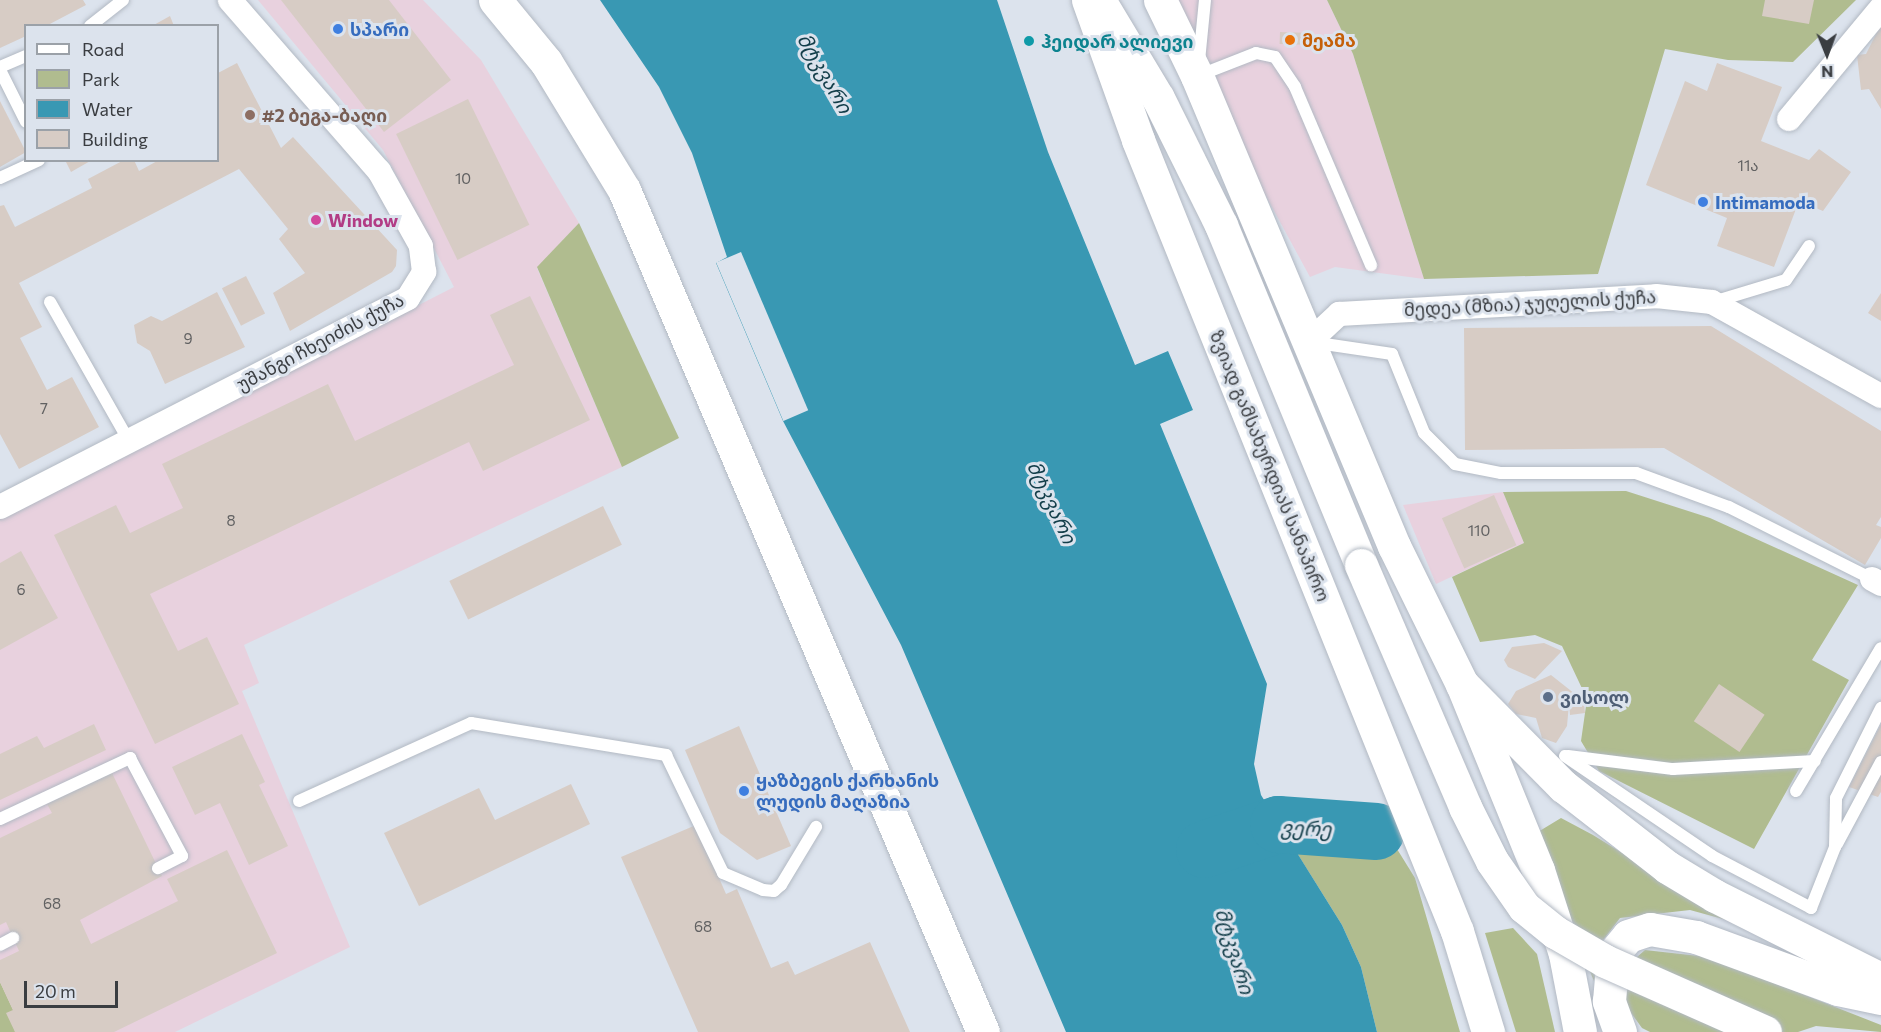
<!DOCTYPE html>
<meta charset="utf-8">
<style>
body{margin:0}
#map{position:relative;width:1881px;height:1032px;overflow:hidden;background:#dce3ed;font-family:Commissioner,"Noto Sans Georgian",sans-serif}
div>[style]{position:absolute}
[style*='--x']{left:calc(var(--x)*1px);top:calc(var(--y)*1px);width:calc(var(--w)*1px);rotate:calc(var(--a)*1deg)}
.commercial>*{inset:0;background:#e8d1de}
.green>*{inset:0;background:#b0bc8f}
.water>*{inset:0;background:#3998b3}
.pier>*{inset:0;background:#dce3ed;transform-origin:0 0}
.river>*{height:57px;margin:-28.5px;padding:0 28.5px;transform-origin:28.5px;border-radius:28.5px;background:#3998b3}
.building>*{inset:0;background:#d7ccc5;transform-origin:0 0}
.roads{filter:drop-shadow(0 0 2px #b2b9c3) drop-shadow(0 0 2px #b2b9c3)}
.lane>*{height:12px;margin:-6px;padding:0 6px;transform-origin:6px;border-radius:6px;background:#fff}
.street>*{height:24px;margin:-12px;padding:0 12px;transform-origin:12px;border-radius:12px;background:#fff}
.primary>*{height:33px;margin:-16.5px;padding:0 16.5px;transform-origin:16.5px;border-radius:16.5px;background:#fff}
.highway>*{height:33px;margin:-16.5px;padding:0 16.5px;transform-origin:16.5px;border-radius:16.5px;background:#fff}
.bridges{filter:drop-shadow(0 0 2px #b2b9c3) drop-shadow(0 0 2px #b2b9c3)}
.primary-bridge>*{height:33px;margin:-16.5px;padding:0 16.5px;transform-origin:16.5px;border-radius:16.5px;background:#fff}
.dots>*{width:16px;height:16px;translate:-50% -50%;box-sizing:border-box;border:3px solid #dce3ed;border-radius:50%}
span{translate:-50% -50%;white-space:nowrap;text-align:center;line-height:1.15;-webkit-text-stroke:6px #dce3ed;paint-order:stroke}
.number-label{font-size:15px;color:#616162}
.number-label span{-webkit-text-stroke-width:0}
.shop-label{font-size:18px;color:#366cbe;font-weight:700}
.left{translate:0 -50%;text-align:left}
.food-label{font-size:18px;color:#c56008;font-weight:700}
.culture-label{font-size:18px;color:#0d838f;font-weight:700}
.education-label{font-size:18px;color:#785e54;font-weight:700}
.hotel-label{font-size:18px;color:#b23c85;font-weight:700}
.street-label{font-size:18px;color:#3a3d41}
.service-label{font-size:18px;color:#4e5e75;font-weight:700}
.water-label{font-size:20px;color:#133e4a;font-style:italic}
.legend{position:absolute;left:24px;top:24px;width:195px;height:138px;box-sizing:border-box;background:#dce3ed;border:2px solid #9ba1a8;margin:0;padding:8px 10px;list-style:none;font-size:18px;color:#3a3d41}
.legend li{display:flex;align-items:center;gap:12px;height:30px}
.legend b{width:30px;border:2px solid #9ba1a8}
.north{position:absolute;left:1797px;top:24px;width:60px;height:60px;-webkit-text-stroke:4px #dce3ed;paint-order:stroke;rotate:179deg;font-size:16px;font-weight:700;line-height:24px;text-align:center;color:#3a3d41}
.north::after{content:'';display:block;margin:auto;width:21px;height:27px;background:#3a3d41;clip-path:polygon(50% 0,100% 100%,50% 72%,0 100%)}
.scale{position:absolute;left:24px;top:981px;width:94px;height:27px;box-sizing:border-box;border:3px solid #3a3d41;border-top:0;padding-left:8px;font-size:18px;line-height:21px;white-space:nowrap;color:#3a3d41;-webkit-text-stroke:4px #dce3ed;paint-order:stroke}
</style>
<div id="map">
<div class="commercial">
<i style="clip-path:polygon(258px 0,423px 0,481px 60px,579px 223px,537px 268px,622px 467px,244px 645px,259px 683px,242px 691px,350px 947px,175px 1032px,0 1032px,0 519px,454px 287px,383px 150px)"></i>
<i style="clip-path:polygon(1159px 0,1327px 0,1353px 54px,1424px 279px,1335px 267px,1310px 277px)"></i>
<i style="clip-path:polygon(1503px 492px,1524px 543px,1436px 584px,1403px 505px)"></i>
</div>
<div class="green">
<i style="clip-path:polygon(1327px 0,1856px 0,1793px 62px,1728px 60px,1665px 49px,1598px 274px,1424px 279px,1353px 54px)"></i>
<i style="clip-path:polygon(579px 223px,679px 438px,622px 467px,537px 267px)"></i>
<i style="clip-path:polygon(1626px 491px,1710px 518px,1858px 585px,1812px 660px,1849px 680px,1754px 849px,1599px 771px,1581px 741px,1587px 699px,1562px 646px,1535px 635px,1480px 642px,1452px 577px,1524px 543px,1503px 492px)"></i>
<i style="clip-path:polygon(1561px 818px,1593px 835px,1734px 922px,1690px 910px,1620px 918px,1600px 944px,1594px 981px,1533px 835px)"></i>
<i style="clip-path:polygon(1306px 839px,1397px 849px,1415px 878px,1460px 1032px,1377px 1032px,1361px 967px,1342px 925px,1292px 845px)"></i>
<i style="clip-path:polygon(1513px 928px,1537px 954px,1555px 1032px,1516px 1032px,1485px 933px)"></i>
<i style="clip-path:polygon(1645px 950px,1708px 957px,1881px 1025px,1881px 1032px,1816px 1026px,1798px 1032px,1650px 1032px,1642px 1028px,1618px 995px,1622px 970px)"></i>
<i style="clip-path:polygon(0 982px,13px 1010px,15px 1032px,0 1032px)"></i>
</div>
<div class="water">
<i style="clip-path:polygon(600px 0,997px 0,1048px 152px,1135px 365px,1168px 351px,1193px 410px,1160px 424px,1267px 684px,1254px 764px,1261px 795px,1342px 925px,1361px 967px,1377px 1032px,1066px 1032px,901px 645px,783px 421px,716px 263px,727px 257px,692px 153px,659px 87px)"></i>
</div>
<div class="pier">
<i style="left:741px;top:252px;width:172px;height:27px;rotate:67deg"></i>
</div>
<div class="river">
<i style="--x:1204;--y:849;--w:78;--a:-18.7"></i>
<i style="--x:1278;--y:824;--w:98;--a:4.1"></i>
</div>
<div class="building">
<i style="clip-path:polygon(0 0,83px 0,86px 5px,46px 26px,26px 26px,26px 36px,0 48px)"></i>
<i style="clip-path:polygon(281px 0,389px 0,451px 80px,384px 132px)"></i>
<i style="clip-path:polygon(1765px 0,1814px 0,1809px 24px,1762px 16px)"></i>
<i style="clip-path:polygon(170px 16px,174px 26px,152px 26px)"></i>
<i style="clip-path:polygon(1881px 24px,1881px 109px,1869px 89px,1861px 90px,1857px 55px,1866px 54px)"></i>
<i style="left:1280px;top:32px;width:24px;height:12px;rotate:2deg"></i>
<i style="clip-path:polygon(237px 63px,281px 148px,293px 137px,397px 250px,396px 266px,392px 272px,290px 331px,273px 293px,305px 273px,279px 239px,288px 229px,239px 169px,19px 283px,42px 327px,20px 338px,47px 390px,72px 377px,99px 427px,19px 469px,0 434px,0 206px,4px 205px,15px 227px,92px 188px,88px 179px,124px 160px,134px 160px,139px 171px,159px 160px,218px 160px,218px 73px)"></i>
<i style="clip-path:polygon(1717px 63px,1782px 87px,1761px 141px,1809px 160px,1819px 149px,1851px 172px,1823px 211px,1799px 201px,1774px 267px,1717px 246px,1727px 218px,1646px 185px,1685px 81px,1707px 91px)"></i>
<i style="left:468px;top:99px;width:140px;height:80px;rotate:64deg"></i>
<i style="clip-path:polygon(0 101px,26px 152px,0 167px)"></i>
<i style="clip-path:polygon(65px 160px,92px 160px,71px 172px)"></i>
<i style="left:246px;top:276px;width:42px;height:27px;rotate:63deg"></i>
<i style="clip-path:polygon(217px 292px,245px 347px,165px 384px,150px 351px,137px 343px,134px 325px,151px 316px,162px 321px)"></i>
<i style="clip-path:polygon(1881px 293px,1881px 321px,1868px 313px)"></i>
<i style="clip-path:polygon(530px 296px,590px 420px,483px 471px,469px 442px,150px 594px,178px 651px,207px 637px,239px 704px,155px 744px,54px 535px,116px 505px,130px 533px,183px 508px,162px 464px,328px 384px,355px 441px,514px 365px,490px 315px)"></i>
<i style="clip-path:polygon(1711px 326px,1881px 431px,1881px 517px,1876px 525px,1881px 527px,1881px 538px,1865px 565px,1664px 448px,1465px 450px,1464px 328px)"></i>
<i style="left:1494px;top:495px;width:55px;height:57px;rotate:66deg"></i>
<i style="left:603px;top:506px;width:43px;height:171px;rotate:64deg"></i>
<i style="clip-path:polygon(21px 551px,58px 618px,0 650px,0 563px)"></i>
<i style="clip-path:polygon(1544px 643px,1562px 651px,1535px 679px,1508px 667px,1504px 660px,1512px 647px)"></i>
<i style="clip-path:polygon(1551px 675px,1575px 694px,1583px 693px,1585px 713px,1570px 715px,1569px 704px,1567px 726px,1556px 743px,1542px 738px,1536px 718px,1516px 714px,1508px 704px,1516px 691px)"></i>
<i style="left:1719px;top:684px;width:55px;height:45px;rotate:34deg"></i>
<i style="clip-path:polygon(94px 724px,106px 750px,0 800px,0 754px,37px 736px,44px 748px)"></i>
<i style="clip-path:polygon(1881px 724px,1881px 792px,1878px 797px,1849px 787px)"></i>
<i style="clip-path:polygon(739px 726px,791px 846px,757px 860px,720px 833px,685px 750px)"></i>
<i style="clip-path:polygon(242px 734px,265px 782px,259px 785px,288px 846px,249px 865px,220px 803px,195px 815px,172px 767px)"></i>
<i style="clip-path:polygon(112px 773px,162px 876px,80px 920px,91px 944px,178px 901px,167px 879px,227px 850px,277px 953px,114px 1032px,15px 1032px,6px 1013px,13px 1010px,0 982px,0 960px,19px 951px,6px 922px,0 925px,0 838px,52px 813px,47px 804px)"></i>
<i style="clip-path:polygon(571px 784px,590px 824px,419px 906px,384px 833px,479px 788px,495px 820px)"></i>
<i style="clip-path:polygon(696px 825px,726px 894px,737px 889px,771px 968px,788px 961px,795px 975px,870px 942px,910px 1032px,698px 1032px,621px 857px)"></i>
</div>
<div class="roads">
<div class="lane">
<i style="--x:90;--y:26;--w:42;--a:-38.2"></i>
<i style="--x:1199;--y:61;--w:61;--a:-84.4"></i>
<i style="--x:0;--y:67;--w:28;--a:-23"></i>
<i style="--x:0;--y:70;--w:58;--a:63.4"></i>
<i style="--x:1200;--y:75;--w:60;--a:-21.4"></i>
<i style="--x:1256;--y:53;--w:19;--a:12"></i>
<i style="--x:1275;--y:57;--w:36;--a:56"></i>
<i style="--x:1295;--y:87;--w:194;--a:66.9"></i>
<i style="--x:0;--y:178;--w:43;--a:-24.8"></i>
<i style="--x:50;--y:302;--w:160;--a:60.4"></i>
<i style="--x:1713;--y:302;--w:76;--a:-16.8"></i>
<i style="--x:1786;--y:280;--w:41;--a:-55.9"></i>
<i style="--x:1311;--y:342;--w:82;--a:8.4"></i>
<i style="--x:1392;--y:354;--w:85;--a:67.9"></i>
<i style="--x:1424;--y:433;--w:44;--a:45"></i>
<i style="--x:1455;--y:464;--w:47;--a:11.1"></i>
<i style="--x:1501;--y:473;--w:135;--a:0"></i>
<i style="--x:1636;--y:473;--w:99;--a:20.1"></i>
<i style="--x:1729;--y:507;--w:160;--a:26.7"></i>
<i style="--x:1565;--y:756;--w:178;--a:34.2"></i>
<i style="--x:1712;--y:856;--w:112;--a:27.7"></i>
<i style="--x:1811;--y:908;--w:66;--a:-68.5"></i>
<i style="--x:1835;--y:847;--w:49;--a:-88.8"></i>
<i style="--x:1836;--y:798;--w:101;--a:-63.4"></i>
<i style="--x:1568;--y:756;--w:106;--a:7.1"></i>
<i style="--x:1673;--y:769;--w:142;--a:-3.2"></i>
<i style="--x:1796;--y:791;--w:166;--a:-59.3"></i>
<i style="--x:299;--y:801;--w:189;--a:-24.4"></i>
<i style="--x:471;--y:723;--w:198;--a:9.3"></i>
<i style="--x:666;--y:755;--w:131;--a:64.2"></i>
<i style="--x:723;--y:873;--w:43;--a:23"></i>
<i style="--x:763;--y:890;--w:11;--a:5"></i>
<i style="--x:774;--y:891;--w:9;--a:-41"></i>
<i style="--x:781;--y:885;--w:68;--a:-58.9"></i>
<i style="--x:0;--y:819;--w:144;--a:-25.1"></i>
<i style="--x:130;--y:758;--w:111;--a:62"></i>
<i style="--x:182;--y:856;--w:27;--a:153"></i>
<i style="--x:1837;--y:844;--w:93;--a:-61.8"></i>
<i style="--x:0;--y:945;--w:15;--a:-28"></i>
</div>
<div class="street">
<i style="--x:1789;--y:119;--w:144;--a:-50.3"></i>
<i style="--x:1310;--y:341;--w:40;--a:-43"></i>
<i style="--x:1339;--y:314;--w:318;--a:-3.2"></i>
<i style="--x:1656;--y:296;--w:56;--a:6.1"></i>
<i style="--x:1712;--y:302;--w:193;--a:29.1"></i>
<i style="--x:0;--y:507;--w:458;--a:-27.1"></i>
<i style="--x:408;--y:298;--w:31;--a:-58"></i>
<i style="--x:424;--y:272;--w:26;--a:-97"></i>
<i style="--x:421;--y:246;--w:86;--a:-119.2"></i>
<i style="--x:379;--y:171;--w:227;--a:-131.1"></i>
<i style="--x:1872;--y:579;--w:10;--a:29"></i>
</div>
<div class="primary">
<i style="--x:495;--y:0;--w:80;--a:50.6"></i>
<i style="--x:546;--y:62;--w:150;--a:58.6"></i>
<i style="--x:624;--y:190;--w:915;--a:66.91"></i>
<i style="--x:1099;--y:0;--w:114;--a:59"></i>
<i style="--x:1158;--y:98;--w:142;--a:63.6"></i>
<i style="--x:1221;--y:225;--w:368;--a:67.6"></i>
<i style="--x:1462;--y:684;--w:144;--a:45.3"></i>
<i style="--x:1563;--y:786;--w:132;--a:37.9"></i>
<i style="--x:1667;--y:867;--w:56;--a:31.1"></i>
<i style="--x:1715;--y:896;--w:186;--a:26.6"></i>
<i style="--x:1620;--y:1032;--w:33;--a:-110"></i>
<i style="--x:1609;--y:1001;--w:47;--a:-85.1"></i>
<i style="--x:1613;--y:954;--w:23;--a:-50"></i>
<i style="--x:1628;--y:936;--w:23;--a:-18"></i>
<i style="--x:1650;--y:929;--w:47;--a:9.9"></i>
<i style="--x:1696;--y:937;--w:151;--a:20.1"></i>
<i style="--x:1838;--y:989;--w:44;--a:11.8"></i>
</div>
<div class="highway">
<i style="--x:1088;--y:0;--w:149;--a:70.3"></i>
<i style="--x:1138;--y:140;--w:853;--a:68.04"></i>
<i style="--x:1457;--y:931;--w:106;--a:72.9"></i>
<i style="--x:1160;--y:0;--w:85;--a:64"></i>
<i style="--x:1197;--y:76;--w:510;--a:67.26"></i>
<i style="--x:1394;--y:546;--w:154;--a:63.8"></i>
<i style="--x:1462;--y:684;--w:201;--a:67.8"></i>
<i style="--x:1538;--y:870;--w:88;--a:72.2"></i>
<i style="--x:1565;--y:954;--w:79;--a:79.1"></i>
</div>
</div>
<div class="bridges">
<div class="primary-bridge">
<i style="--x:1361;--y:565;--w:263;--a:66.7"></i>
<i style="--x:1465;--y:807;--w:60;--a:63.4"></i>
<i style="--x:1492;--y:861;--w:56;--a:55.2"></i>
<i style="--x:1524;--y:907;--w:40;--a:39"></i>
<i style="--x:1555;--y:932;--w:58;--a:30.1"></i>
<i style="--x:1605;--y:961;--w:175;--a:23.9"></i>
</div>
</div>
<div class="dots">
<i style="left:338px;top:29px;background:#3f7fe0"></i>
<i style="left:1290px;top:40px;background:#e8710a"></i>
<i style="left:1029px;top:41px;background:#0f9aa8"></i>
<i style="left:250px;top:115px;background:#8d6e63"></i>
<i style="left:1703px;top:202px;background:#3f7fe0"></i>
<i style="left:316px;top:220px;background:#d1479c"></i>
<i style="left:1548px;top:697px;background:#5c6f8a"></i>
<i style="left:744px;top:791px;background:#3f7fe0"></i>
</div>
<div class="number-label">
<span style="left:1748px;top:166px">11ა</span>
<span style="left:463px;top:179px">10</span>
<span style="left:188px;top:339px">9</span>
<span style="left:44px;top:409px">7</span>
<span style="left:231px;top:521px">8</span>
<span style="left:1479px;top:531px">110</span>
<span style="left:21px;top:590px">6</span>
<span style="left:52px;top:904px">68</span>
<span style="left:703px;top:927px">68</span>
</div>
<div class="shop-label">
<span class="left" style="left:350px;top:29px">სპარი</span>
<span class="left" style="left:1715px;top:202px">Intimamoda</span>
<span class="left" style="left:756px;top:791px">ყაზბეგის ქარხანის<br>ლუდის მაღაზია</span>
</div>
<div class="food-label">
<span class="left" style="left:1302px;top:40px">მეამა</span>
</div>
<div class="culture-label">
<span class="left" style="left:1041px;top:41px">ჰეიდარ ალიევი</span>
</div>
<div class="education-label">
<span class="left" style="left:262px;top:115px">#2 ბეგა-ბაღი</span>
</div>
<div class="hotel-label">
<span class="left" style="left:328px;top:220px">Window</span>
</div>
<div class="street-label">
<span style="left:1530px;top:303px;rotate:-3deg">მედეა (მზია) ჯუღელის ქუჩა</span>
<span style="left:320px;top:342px;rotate:-28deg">უშანგი ჩხეიძის ქუჩა</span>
<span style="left:1270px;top:466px;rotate:68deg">ზვიად გამსახურდიას სანაპირო</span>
</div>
<div class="service-label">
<span class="left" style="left:1560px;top:697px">ვისოლ</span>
</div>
<div class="water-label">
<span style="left:825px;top:73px;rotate:60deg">მტკვარი</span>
<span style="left:1052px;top:502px;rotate:65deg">მტკვარი</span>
<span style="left:1306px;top:828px;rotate:2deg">ვერე</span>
<span style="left:1235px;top:951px;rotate:73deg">მტკვარი</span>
</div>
<ul class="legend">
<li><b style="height:8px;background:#fff"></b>Road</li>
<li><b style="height:16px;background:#b0bc8f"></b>Park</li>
<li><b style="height:16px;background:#3998b3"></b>Water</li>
<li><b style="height:16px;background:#d7ccc5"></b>Building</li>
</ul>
<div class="north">N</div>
<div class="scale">20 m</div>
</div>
